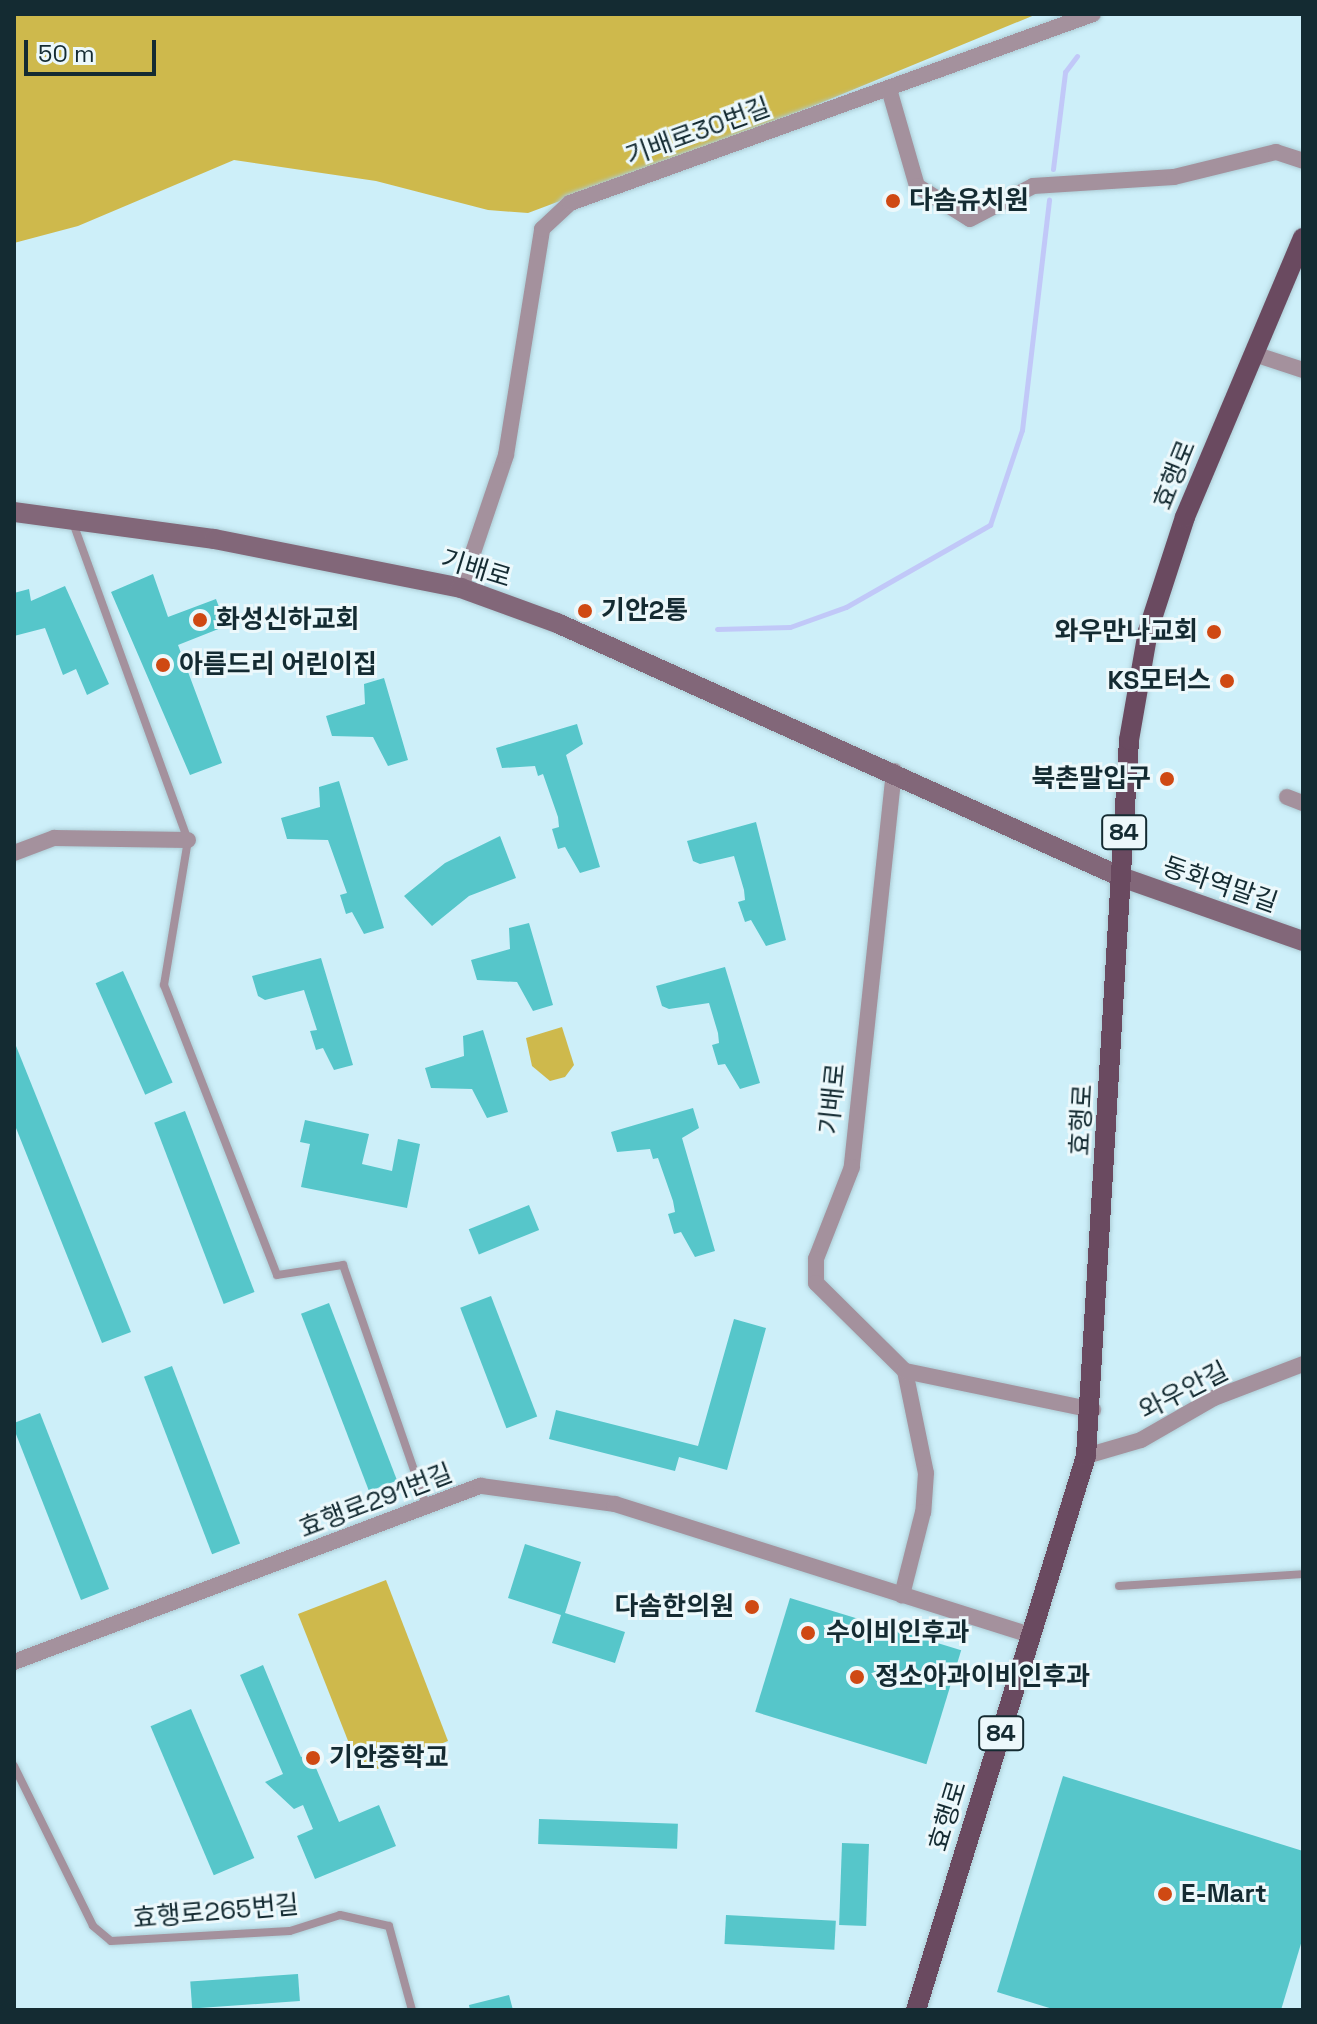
<!DOCTYPE html>
<meta charset="utf-8">
<style>
body{margin:0}
#map{position:relative;width:1317px;height:2024px;overflow:hidden;background:#cdeff9;font-family:"Space Grotesk","Noto Sans KR",sans-serif}
div>[style]{position:absolute}
[style*='--x']{left:calc(var(--x)*1px);top:calc(var(--y)*1px);width:calc(var(--w)*1px);rotate:calc(var(--a)*1deg)}
.green>*{inset:0;background:#ceb94c}
.stream>*{height:5px;margin:-2.5px;padding:0 2.5px;transform-origin:2.5px;border-radius:2.5px;background:#c1c8f8}
.building>*{inset:0;background:#56c6ca;transform-origin:0 0}
.roads{filter:drop-shadow(0 0 2px #acccd5) drop-shadow(0 0 2px #acccd5)}
.lane>*{height:8px;margin:-4px;padding:0 4px;transform-origin:4px;border-radius:4px;background:#a4919d}
.street>*{height:16px;margin:-8px;padding:0 8px;transform-origin:8px;border-radius:8px;background:#a4919d}
.secondary>*{height:20px;margin:-10px;padding:0 10px;transform-origin:10px;border-radius:10px;background:#826779}
.primary>*{height:20px;margin:-10px;padding:0 10px;transform-origin:10px;border-radius:10px;background:#6a4a60}
.dots>*{width:22px;height:22px;translate:-50% -50%;box-sizing:border-box;border:4px solid #ecf8fb;border-radius:50%}
span{translate:-50% -50%;white-space:nowrap;text-align:center;line-height:1.15;-webkit-text-stroke:6px #ecf8fb;paint-order:stroke}
.shield-label span{padding:2px 6px;background:#ecf8fb;border:2px solid;border-radius:6px;-webkit-text-stroke-width:0}
.shield-label{font-size:24px;color:#142b32;font-weight:700}
.street-label{font-size:26px;color:#142b32}
.poi-label{font-size:26px;color:#142b32;font-weight:700}
.left{translate:0 -50%;text-align:left}
.right{translate:-100% -50%;text-align:right}
.frame{position:absolute;inset:0;border:16px solid #142b32;pointer-events:none}
.scale{position:absolute;left:24px;top:40px;width:132px;height:36px;box-sizing:border-box;border:4px solid #142b32;border-top:0;padding-left:10px;font-size:24px;line-height:28px;white-space:nowrap;color:#142b32;-webkit-text-stroke:6px #ecf8fb;paint-order:stroke}
</style>
<div id="map">
<div class="green">
<i style="clip-path:polygon(14px 14px,1037px 14px,811px 107px,528px 213px,488px 210px,376px 181px,234px 160px,78px 226px,14px 243px)"></i>
<i style="clip-path:polygon(562px 1027px,574px 1065px,565px 1077px,550px 1081px,532px 1066px,526px 1038px)"></i>
<i style="clip-path:polygon(386px 1580px,448px 1741px,377px 1769px,356px 1761px,298px 1614px)"></i>
</div>
<div class="stream">
<i style="--x:1053;--y:169;--w:98;--a:-82.9"></i>
<i style="--x:1065;--y:72;--w:20;--a:-53"></i>
<i style="--x:717;--y:629;--w:73;--a:-1.6"></i>
<i style="--x:790;--y:627;--w:59;--a:-19.7"></i>
<i style="--x:846;--y:607;--w:166;--a:-29.7"></i>
<i style="--x:990;--y:525;--w:100;--a:-71.4"></i>
<i style="--x:1022;--y:430;--w:232;--a:-83.3"></i>
</div>
<div class="building">
<i style="clip-path:polygon(153px 574px,168px 617px,216px 599px,226px 626px,178px 645px,222px 763px,190px 775px,111px 592px)"></i>
<i style="clip-path:polygon(65px 586px,109px 684px,87px 695px,76px 669px,63px 675px,45px 628px,14px 636px,14px 593px,29px 589px,31px 601px)"></i>
<i style="clip-path:polygon(384px 678px,408px 760px,388px 766px,373px 737px,332px 736px,326px 716px,365px 704px,364px 684px)"></i>
<i style="clip-path:polygon(577px 724px,583px 744px,566px 755px,600px 867px,580px 873px,565px 847px,558px 849px,552px 829px,559px 827px,558px 817px,543px 774px,538px 776px,535px 766px,502px 768px,496px 748px)"></i>
<i style="clip-path:polygon(339px 781px,384px 928px,364px 934px,352px 912px,346px 914px,340px 895px,347px 893px,328px 840px,287px 839px,281px 818px,320px 807px,319px 787px)"></i>
<i style="clip-path:polygon(756px 822px,786px 940px,766px 946px,751px 920px,745px 922px,738px 902px,745px 900px,744px 890px,734px 856px,700px 864px,693px 861px,687px 841px)"></i>
<i style="clip-path:polygon(500px 836px,516px 878px,469px 896px,432px 926px,404px 896px,445px 863px)"></i>
<i style="clip-path:polygon(529px 923px,553px 1005px,533px 1011px,517px 982px,477px 980px,471px 960px,510px 949px,509px 928px)"></i>
<i style="clip-path:polygon(321px 958px,353px 1065px,334px 1070px,323px 1048px,316px 1050px,310px 1031px,317px 1030px,304px 990px,265px 1000px,258px 996px,252px 976px)"></i>
<i style="clip-path:polygon(725px 967px,760px 1083px,740px 1089px,725px 1064px,718px 1065px,712px 1045px,719px 1043px,718px 1033px,709px 1003px,669px 1009px,662px 1006px,656px 986px)"></i>
<i style="left:123px;top:971px;width:122px;height:30px;rotate:66deg"></i>
<i style="clip-path:polygon(483px 1030px,508px 1112px,487px 1118px,472px 1089px,431px 1088px,425px 1068px,464px 1056px,463px 1036px)"></i>
<i style="clip-path:polygon(14px 1041px,131px 1332px,102px 1343px,14px 1123px)"></i>
<i style="clip-path:polygon(693px 1108px,699px 1128px,682px 1138px,715px 1251px,695px 1257px,681px 1232px,674px 1234px,668px 1214px,675px 1212px,673px 1201px,658px 1158px,653px 1159px,650px 1149px,617px 1152px,611px 1132px)"></i>
<i style="left:185px;top:1111px;width:194px;height:33px;rotate:69deg"></i>
<i style="clip-path:polygon(305px 1120px,369px 1134px,362px 1164px,392px 1171px,398px 1139px,420px 1144px,407px 1208px,301px 1187px,310px 1144px,300px 1142px)"></i>
<i style="left:529px;top:1205px;width:27px;height:65px;rotate:68deg"></i>
<i style="left:491px;top:1296px;width:129px;height:33px;rotate:69deg"></i>
<i style="left:329px;top:1303px;width:190px;height:30px;rotate:69deg"></i>
<i style="clip-path:polygon(734px 1319px,766px 1328px,727px 1470px,679px 1457px,675px 1471px,549px 1439px,556px 1410px,698px 1446px)"></i>
<i style="left:172px;top:1366px;width:190px;height:30px;rotate:69deg"></i>
<i style="clip-path:polygon(40px 1413px,109px 1589px,81px 1600px,14px 1429px,14px 1423px)"></i>
<i style="clip-path:polygon(525px 1544px,581px 1562px,565px 1613px,625px 1632px,615px 1663px,552px 1643px,561px 1615px,508px 1598px)"></i>
<i style="left:790px;top:1598px;width:179px;height:119px;rotate:17deg"></i>
<i style="clip-path:polygon(263px 1665px,301px 1757px,310px 1754px,339px 1822px,379px 1805px,396px 1846px,315px 1879px,297px 1836px,313px 1829px,303px 1805px,294px 1809px,265px 1782px,283px 1774px,240px 1675px)"></i>
<i style="left:191px;top:1709px;width:162px;height:44px;rotate:67deg"></i>
<i style="clip-path:polygon(1063px 1776px,1303px 1851px,1303px 1937px,1281px 2010px,1056px 2010px,997px 1992px)"></i>
<i style="left:539px;top:1819px;width:139px;height:25px;rotate:2deg"></i>
<i style="left:842px;top:1843px;width:27px;height:82px;rotate:2deg"></i>
<i style="left:726px;top:1915px;width:110px;height:29px;rotate:3deg"></i>
<i style="left:298px;top:1974px;width:27px;height:108px;rotate:86deg"></i>
<i style="clip-path:polygon(509px 1995px,513px 2010px,470px 2010px,469px 2005px)"></i>
</div>
<div class="roads">
<div class="lane">
<i style="--x:72;--y:520;--w:340;--a:70.1"></i>
<i style="--x:188;--y:840;--w:147;--a:99.4"></i>
<i style="--x:164;--y:985;--w:311;--a:68.7"></i>
<i style="--x:277;--y:1275;--w:67;--a:-8.6"></i>
<i style="--x:343;--y:1265;--w:257;--a:70.9"></i>
<i style="--x:1119;--y:1586;--w:184;--a:-3.7"></i>
<i style="--x:14;--y:1766;--w:178;--a:63.7"></i>
<i style="--x:93;--y:1926;--w:23;--a:40"></i>
<i style="--x:111;--y:1941;--w:179;--a:-3.2"></i>
<i style="--x:290;--y:1931;--w:52;--a:-17.7"></i>
<i style="--x:340;--y:1915;--w:50;--a:12.7"></i>
<i style="--x:389;--y:1926;--w:87;--a:74.7"></i>
</div>
<div class="street">
<i style="--x:889;--y:89;--w:101;--a:73.9"></i>
<i style="--x:917;--y:186;--w:62;--a:31.9"></i>
<i style="--x:970;--y:219;--w:71;--a:-27.6"></i>
<i style="--x:1033;--y:186;--w:141;--a:-3.7"></i>
<i style="--x:1174;--y:177;--w:105;--a:-13.8"></i>
<i style="--x:1276;--y:152;--w:28;--a:18"></i>
<i style="--x:1254;--y:354;--w:52;--a:18.1"></i>
<i style="--x:461;--y:588;--w:140;--a:-71.3"></i>
<i style="--x:506;--y:455;--w:229;--a:-80.9"></i>
<i style="--x:542;--y:229;--w:38;--a:-43"></i>
<i style="--x:570;--y:203;--w:556;--a:-19.87"></i>
<i style="--x:894;--y:771;--w:398;--a:96.1"></i>
<i style="--x:852;--y:1167;--w:99;--a:111.4"></i>
<i style="--x:816;--y:1259;--w:24;--a:90"></i>
<i style="--x:816;--y:1283;--w:125;--a:44.7"></i>
<i style="--x:905;--y:1371;--w:104;--a:78.4"></i>
<i style="--x:926;--y:1473;--w:39;--a:94"></i>
<i style="--x:923;--y:1512;--w:86;--a:104.2"></i>
<i style="--x:1287;--y:797;--w:17;--a:21"></i>
<i style="--x:14;--y:853;--w:43;--a:-20.6"></i>
<i style="--x:54;--y:838;--w:134;--a:0.9"></i>
<i style="--x:905;--y:1371;--w:192;--a:11.7"></i>
<i style="--x:1086;--y:1456;--w:57;--a:-16.2"></i>
<i style="--x:1141;--y:1440;--w:84;--a:-29.9"></i>
<i style="--x:1214;--y:1398;--w:95;--a:-20.9"></i>
<i style="--x:14;--y:1662;--w:499;--a:-20.7"></i>
<i style="--x:481;--y:1486;--w:135;--a:7.7"></i>
<i style="--x:615;--y:1504;--w:436;--a:17.5"></i>
</div>
<div class="secondary">
<i style="--x:14;--y:512;--w:202;--a:7.7"></i>
<i style="--x:214;--y:539;--w:252;--a:11.2"></i>
<i style="--x:461;--y:588;--w:102;--a:20"></i>
<i style="--x:557;--y:623;--w:619;--a:24.24"></i>
<i style="--x:1121;--y:877;--w:193;--a:19.4"></i>
</div>
<div class="primary">
<i style="--x:916;--y:2010;--w:579;--a:-72.94"></i>
<i style="--x:1086;--y:1456;--w:717;--a:-86.56"></i>
<i style="--x:1129;--y:740;--w:111;--a:-80.1"></i>
<i style="--x:1148;--y:631;--w:120;--a:-72"></i>
<i style="--x:1185;--y:517;--w:303;--a:-67.1"></i>
</div>
</div>
<div class="dots">
<i style="left:893px;top:201px;background:#cf4913"></i>
<i style="left:585px;top:611px;background:#cf4913"></i>
<i style="left:200px;top:620px;background:#cf4913"></i>
<i style="left:1214px;top:632px;background:#cf4913"></i>
<i style="left:163px;top:665px;background:#cf4913"></i>
<i style="left:1227px;top:681px;background:#cf4913"></i>
<i style="left:1167px;top:779px;background:#cf4913"></i>
<i style="left:752px;top:1607px;background:#cf4913"></i>
<i style="left:808px;top:1633px;background:#cf4913"></i>
<i style="left:857px;top:1677px;background:#cf4913"></i>
<i style="left:313px;top:1758px;background:#cf4913"></i>
<i style="left:1165px;top:1894px;background:#cf4913"></i>
</div>
<div class="shield-label">
<span style="left:1124px;top:832px">84</span>
<span style="left:1001px;top:1733px">84</span>
</div>
<div class="street-label">
<span style="left:698px;top:132px;rotate:-20deg">기배로30번길</span>
<span style="left:1175px;top:475px;rotate:-68deg">효행로</span>
<span style="left:476px;top:569px;rotate:17deg">기배로</span>
<span style="left:1220px;top:885px;rotate:19deg">동화역말길</span>
<span style="left:833px;top:1099px;rotate:-84deg">기배로</span>
<span style="left:1082px;top:1120px;rotate:-87deg">효행로</span>
<span style="left:1184px;top:1391px;rotate:-27deg">와우안길</span>
<span style="left:376px;top:1501px;rotate:-21deg">효행로291번길</span>
<span style="left:948px;top:1816px;rotate:-73deg">효행로</span>
<span style="left:216px;top:1912px;rotate:-5deg">효행로265번길</span>
</div>
<div class="poi-label">
<span class="left" style="left:909px;top:201px">다솜유치원</span>
<span class="left" style="left:601px;top:611px">기안2통</span>
<span class="left" style="left:216px;top:620px">화성신하교회</span>
<span class="right" style="left:1198px;top:632px">와우만나교회</span>
<span class="left" style="left:179px;top:665px">아름드리 어린이집</span>
<span class="right" style="left:1211px;top:681px">KS모터스</span>
<span class="right" style="left:1151px;top:779px">북촌말입구</span>
<span class="right" style="left:734px;top:1607px">다솜한의원</span>
<span class="left" style="left:826px;top:1633px">수이비인후과</span>
<span class="left" style="left:875px;top:1677px">정소아과이비인후과</span>
<span class="left" style="left:329px;top:1758px">기안중학교</span>
<span class="left" style="left:1181px;top:1894px">E-Mart</span>
</div>
<div class="frame"></div>
<div class="scale">50 m</div>
</div>
